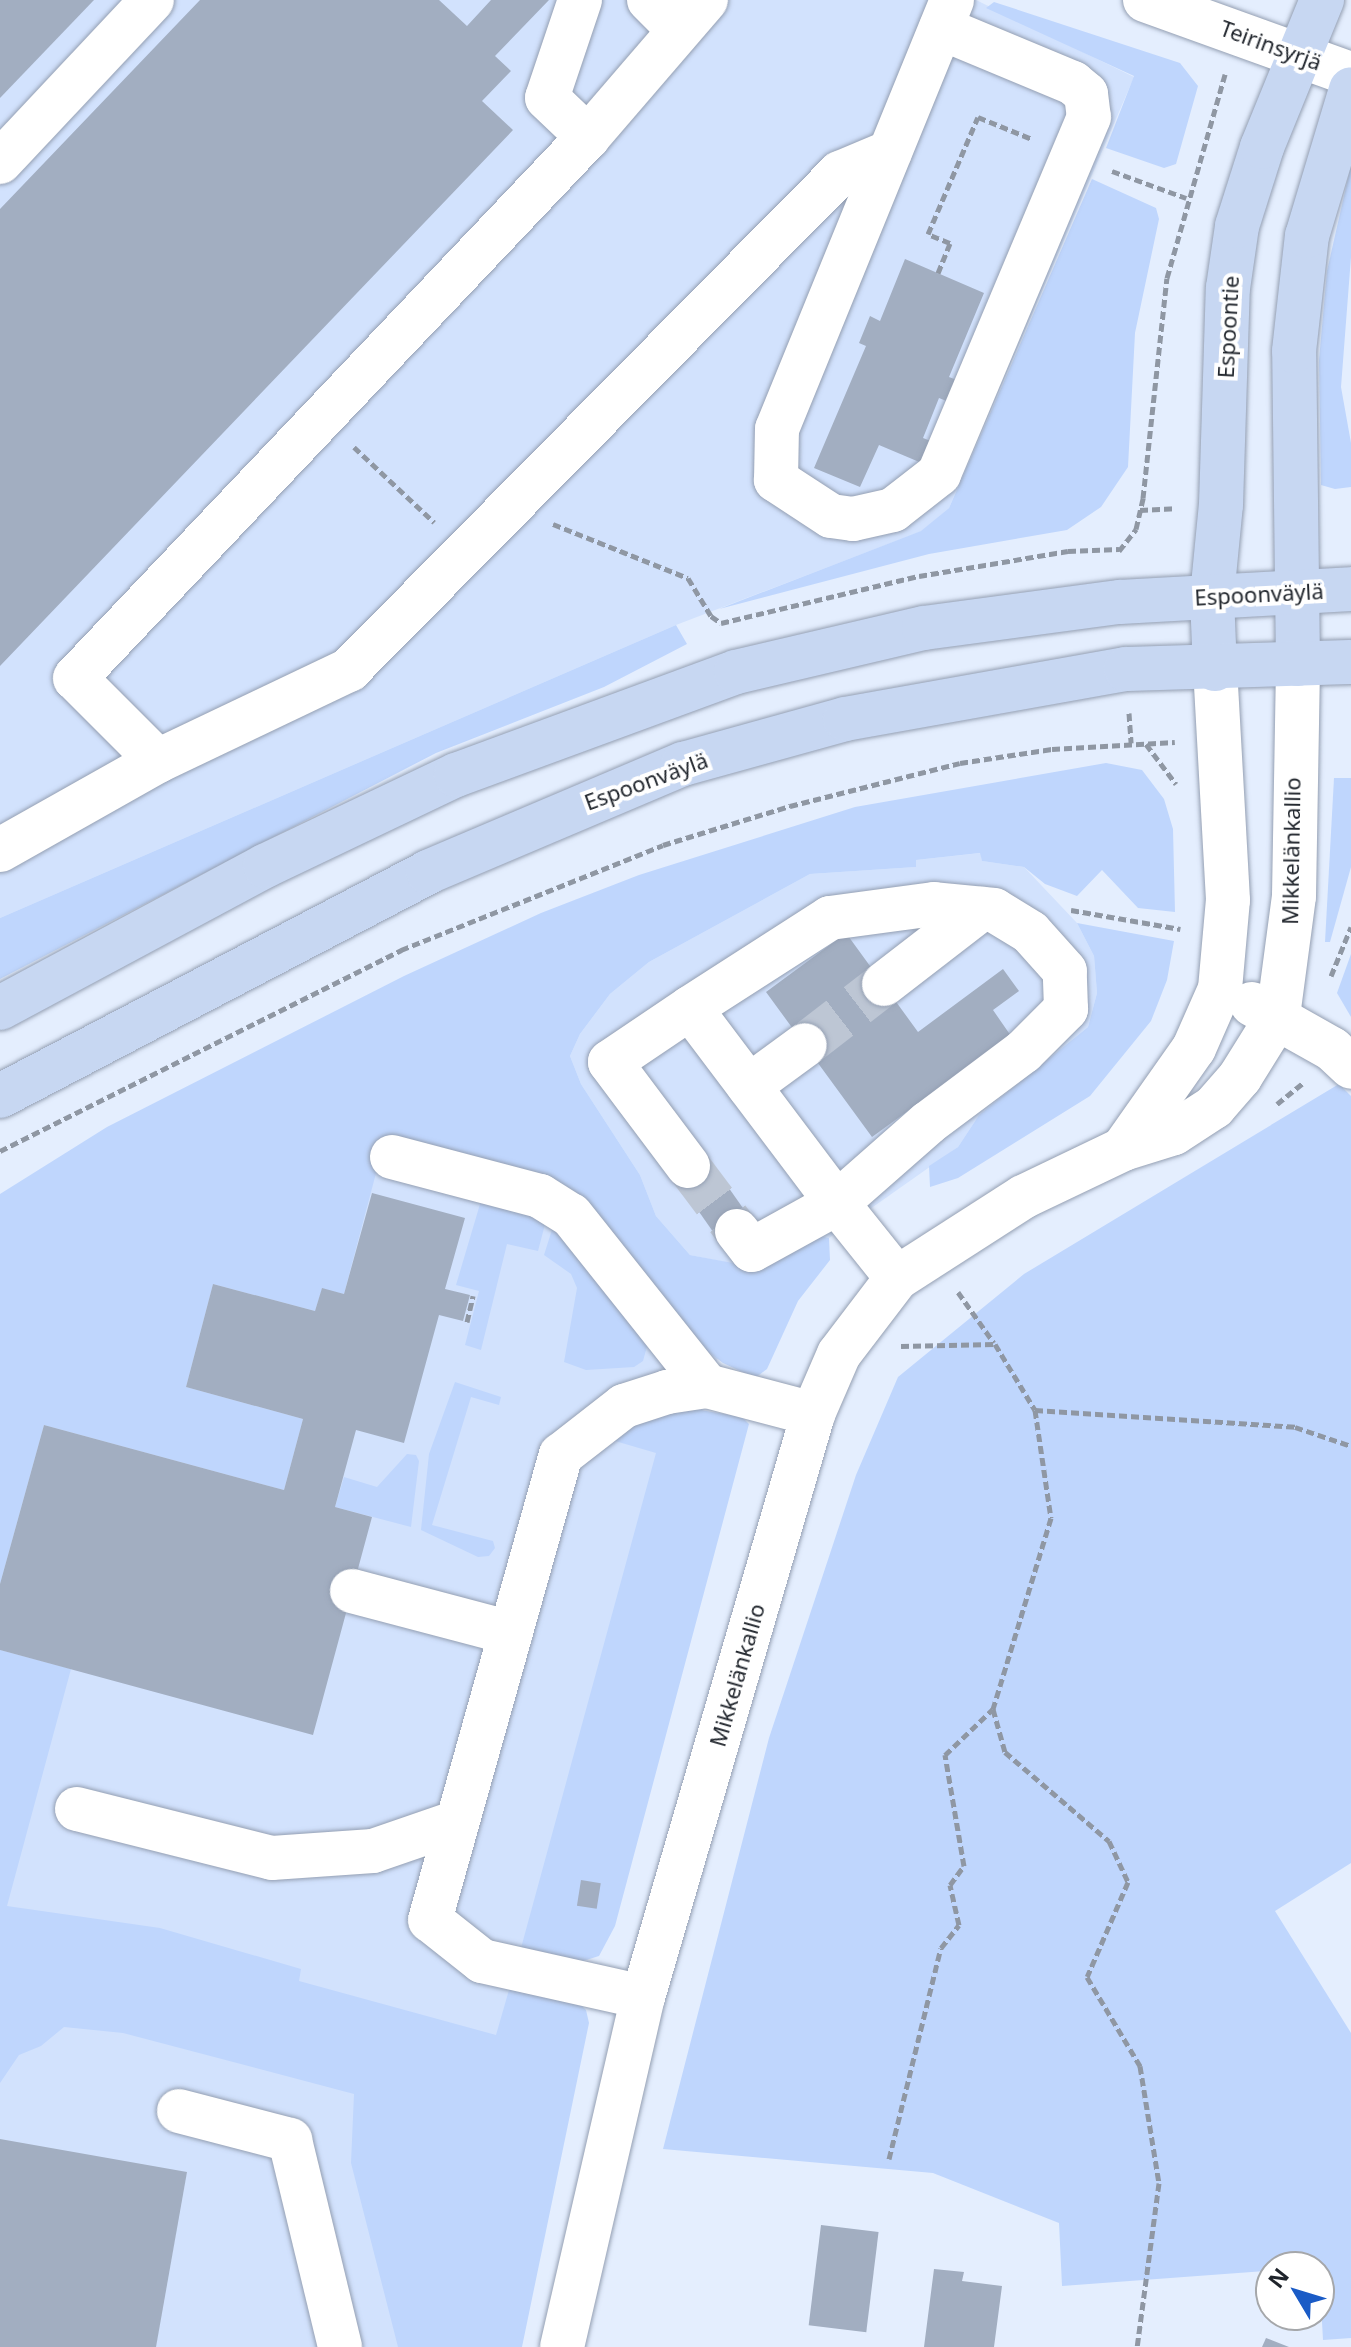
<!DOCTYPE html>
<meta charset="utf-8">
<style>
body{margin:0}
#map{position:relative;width:1351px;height:2347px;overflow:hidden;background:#e4eefe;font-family:"Noto Sans",sans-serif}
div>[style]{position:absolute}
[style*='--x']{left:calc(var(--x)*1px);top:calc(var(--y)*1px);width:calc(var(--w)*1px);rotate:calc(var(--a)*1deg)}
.built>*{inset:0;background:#d2e2fd}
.green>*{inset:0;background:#bfd6fd}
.building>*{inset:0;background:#a2aec1;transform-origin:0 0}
.minor-tunnel>*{height:44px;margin-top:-22px;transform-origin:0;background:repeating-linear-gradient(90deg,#bdc6d4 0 44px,transparent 0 66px)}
.path>*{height:5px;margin-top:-2.5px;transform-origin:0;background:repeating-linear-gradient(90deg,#8f97a3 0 8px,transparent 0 12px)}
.roads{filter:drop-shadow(0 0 2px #949fb2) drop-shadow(0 0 2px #949fb2)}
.minor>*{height:44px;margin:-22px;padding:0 22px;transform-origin:22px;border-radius:22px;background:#fff}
.major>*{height:44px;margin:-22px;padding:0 22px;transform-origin:22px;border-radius:22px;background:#c7d7f2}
span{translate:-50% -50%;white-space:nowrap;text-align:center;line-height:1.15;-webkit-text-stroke:8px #fff;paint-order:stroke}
.street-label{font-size:22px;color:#1f242b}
.north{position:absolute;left:1255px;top:2251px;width:80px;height:80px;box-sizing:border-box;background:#fff;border:2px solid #a5a7aa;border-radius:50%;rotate:308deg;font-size:22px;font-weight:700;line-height:32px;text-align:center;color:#1f242b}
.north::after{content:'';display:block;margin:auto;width:28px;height:36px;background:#1a5bc6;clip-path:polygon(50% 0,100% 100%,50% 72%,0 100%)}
</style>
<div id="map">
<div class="built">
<i style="clip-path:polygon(0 0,976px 0,1134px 77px,949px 508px,922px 531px,676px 625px,0 918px)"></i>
<i style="clip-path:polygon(981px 853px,982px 861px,1024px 867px,1077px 923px,1094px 956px,1097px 993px,1088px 1027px,979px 1115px,958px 1147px,829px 1238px,817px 1235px,754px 1268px,690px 1255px,656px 1216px,640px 1175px,581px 1084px,570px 1056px,580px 1034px,610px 994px,649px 962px,810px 874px,916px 867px,916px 860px)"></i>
<i style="clip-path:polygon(447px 1082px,735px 1296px,514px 2092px,0 1963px,0 1495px,19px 1426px)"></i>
<i style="clip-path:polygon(54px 1999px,362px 2074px,438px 2347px,0 2347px,0 2043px)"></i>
</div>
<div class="green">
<i style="clip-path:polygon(994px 2px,1180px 63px,1198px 86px,1176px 164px,1164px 168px,1106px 148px,1134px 76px,986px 8px)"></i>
<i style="clip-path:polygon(1351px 165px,1351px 257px,1341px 387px,1351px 443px,1351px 487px,1335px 489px,1321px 485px,1319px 360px,1327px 271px)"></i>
<i style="clip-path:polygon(1092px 179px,1156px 208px,1159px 219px,1135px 333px,1128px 467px,1101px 507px,1067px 530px,929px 554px,719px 609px,921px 531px,949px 508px)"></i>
<i style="clip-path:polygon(676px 625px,687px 644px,604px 687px,436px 753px,0 979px,0 918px)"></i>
<i style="clip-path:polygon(1106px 763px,1142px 770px,1164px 799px,1173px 829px,1175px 912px,1138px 908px,1102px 870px,1077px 896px,1045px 884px,1024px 867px,982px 861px,980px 853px,916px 860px,916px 867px,810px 874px,649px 962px,610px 994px,580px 1034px,570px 1056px,581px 1084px,640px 1175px,656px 1216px,690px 1255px,754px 1267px,817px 1235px,829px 1238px,830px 1260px,798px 1301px,767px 1369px,755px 1378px,723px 1363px,690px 1338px,601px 1233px,384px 1143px,344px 1294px,322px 1289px,315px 1311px,213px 1284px,186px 1387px,303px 1419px,284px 1490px,44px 1425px,0 1584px,0 1194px,107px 1127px,404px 976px,541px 913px,639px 875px,855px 807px)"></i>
<i style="clip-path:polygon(1334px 778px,1351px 778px,1351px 867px,1330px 942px,1325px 942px)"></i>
<i style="clip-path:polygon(1077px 923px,1174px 941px,1167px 980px,1151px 1021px,1090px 1096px,958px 1178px,930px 1187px,929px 1166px,958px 1147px,979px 1115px,1088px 1027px,1097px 993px,1094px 956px)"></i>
<i style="clip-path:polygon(1351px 954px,1351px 1017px,1337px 993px)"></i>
<i style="clip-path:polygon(1339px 1084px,1351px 1096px,1351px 1863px,1275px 1911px,1351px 2033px,1351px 2338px,1323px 2340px,1319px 2267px,1062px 2286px,1059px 2223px,933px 2173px,663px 2149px,769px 1738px,856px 1475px,898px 1377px,1024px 1274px)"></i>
<i style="clip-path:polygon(483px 1194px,548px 1213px,538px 1251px,507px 1244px,481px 1350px,465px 1345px,479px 1291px,456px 1285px)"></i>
<i style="clip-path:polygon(556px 1217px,649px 1339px,643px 1361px,634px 1367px,586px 1370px,564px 1362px,577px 1288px,571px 1274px,544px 1255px)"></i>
<i style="clip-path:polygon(455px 1382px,501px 1397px,499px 1405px,471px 1397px,432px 1525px,493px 1541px,495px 1548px,489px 1556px,478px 1557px,421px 1530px,429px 1454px)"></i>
<i style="clip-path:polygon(665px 1404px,742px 1417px,749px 1424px,615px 1926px,599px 1956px,583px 1961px,521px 1948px,656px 1453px,615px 1441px,633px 1423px)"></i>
<i style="clip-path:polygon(407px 1454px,416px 1455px,419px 1461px,411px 1527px,335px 1507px,344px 1477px,377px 1487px)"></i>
<i style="clip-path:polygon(0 1650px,71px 1669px,7px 1906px,160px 1928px,301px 1969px,299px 1981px,496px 2035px,511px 1983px,575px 1999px,586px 2010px,589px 2023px,522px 2347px,398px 2347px,351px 2163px,354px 2094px,123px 2033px,64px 2027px,41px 2046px,19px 2055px,0 2083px)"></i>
</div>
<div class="building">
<i style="clip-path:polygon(0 0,94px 0,0 98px)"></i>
<i style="clip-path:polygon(200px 0,439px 0,467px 26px,491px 0,549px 0,495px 56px,511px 71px,482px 101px,513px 130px,0 666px,0 209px)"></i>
<i style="clip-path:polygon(905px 259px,984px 293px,949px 377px,962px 382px,954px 404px,939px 398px,923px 438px,933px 442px,924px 464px,879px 445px,860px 487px,814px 468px,866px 346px,859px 343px,870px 316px,880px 321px)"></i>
<i style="clip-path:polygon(846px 933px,918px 1032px,1003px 969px,1019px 991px,993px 1010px,1011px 1036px,872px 1137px,766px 992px)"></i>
<i style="left:705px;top:1154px;width:81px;height:38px;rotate:55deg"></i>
<i style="clip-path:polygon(372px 1193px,465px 1218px,445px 1289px,470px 1295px,463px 1321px,439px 1315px,404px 1443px,356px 1430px,335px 1507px,372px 1517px,313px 1735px,0 1650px,0 1584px,44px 1425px,284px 1490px,303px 1419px,186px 1387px,213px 1284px,315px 1311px,322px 1288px,344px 1294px)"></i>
<i style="left:581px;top:1880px;width:20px;height:26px;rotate:9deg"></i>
<i style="clip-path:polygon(0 2139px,187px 2172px,156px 2347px,0 2347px)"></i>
<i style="left:821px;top:2225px;width:58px;height:101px;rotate:7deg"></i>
<i style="clip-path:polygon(934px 2269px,964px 2272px,962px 2281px,1002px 2286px,994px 2347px,924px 2347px)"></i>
<i style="clip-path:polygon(1266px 2338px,1289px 2347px,1262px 2347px)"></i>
</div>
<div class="minor-tunnel">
<i style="--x:805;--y:1045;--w:100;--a:-37.7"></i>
<i style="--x:688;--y:1166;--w:81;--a:53"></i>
</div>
<div class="path">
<i style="--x:1112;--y:171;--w:79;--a:20"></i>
<i style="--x:938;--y:273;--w:32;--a:-68"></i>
<i style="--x:950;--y:243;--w:24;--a:-158"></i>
<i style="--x:928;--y:234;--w:127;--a:-66.9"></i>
<i style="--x:978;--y:117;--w:58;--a:22.2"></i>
<i style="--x:354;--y:447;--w:110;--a:43.2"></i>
<i style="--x:1140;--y:510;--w:35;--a:-3"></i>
<i style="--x:553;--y:524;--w:145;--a:21.8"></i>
<i style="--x:688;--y:578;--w:44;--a:58.8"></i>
<i style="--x:711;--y:616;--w:12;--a:35"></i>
<i style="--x:721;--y:623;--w:204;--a:-13.4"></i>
<i style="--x:919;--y:576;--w:151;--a:-9.5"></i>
<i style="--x:1068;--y:551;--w:51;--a:-2.2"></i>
<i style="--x:1119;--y:551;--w:28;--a:-52"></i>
<i style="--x:1136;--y:529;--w:32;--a:-77"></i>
<i style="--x:1143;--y:498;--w:221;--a:-83.8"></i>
<i style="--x:1167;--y:278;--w:212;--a:-74.1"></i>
<i style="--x:1129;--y:713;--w:30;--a:86"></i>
<i style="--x:1146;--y:744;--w:50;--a:53.1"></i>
<i style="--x:1071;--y:910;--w:111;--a:9.9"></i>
<i style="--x:1331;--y:976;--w:53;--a:-67.8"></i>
<i style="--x:1277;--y:1104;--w:33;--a:-39"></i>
<i style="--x:0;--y:1151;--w:449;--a:-26.6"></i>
<i style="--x:401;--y:950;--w:282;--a:-21.8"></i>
<i style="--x:663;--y:845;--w:133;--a:-17.1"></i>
<i style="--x:790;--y:806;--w:175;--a:-14.2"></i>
<i style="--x:960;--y:763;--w:93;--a:-8.7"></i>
<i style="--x:1052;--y:749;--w:123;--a:-3.3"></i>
<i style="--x:958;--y:1292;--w:62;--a:54.8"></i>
<i style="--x:467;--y:1322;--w:27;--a:-77"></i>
<i style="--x:901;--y:1346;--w:94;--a:-1.2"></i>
<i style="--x:995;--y:1344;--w:77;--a:58.8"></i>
<i style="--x:1035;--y:1410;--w:109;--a:81.6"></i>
<i style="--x:1051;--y:1518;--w:200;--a:106.9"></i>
<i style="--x:993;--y:1709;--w:45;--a:74.4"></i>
<i style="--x:1005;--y:1752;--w:137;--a:40.6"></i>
<i style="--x:1109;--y:1841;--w:45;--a:65.1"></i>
<i style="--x:1128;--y:1882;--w:103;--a:113.3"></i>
<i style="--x:1087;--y:1977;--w:104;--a:59.2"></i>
<i style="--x:1140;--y:2066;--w:119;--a:80.8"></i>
<i style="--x:1159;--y:2183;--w:165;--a:97.6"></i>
<i style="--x:1035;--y:1410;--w:261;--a:3.7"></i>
<i style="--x:1295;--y:1427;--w:59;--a:18.7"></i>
<i style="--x:889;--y:2159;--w:217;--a:-76.2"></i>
<i style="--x:941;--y:1948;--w:29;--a:-52"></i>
<i style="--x:959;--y:1925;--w:41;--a:-102.7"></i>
<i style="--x:950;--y:1885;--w:24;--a:-54"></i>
<i style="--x:964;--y:1866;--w:113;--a:-99.7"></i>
<i style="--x:945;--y:1755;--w:66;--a:-43.8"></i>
</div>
<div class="roads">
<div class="minor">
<i style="--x:580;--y:0;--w:103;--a:108.6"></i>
<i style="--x:547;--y:98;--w:57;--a:43.6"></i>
<i style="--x:649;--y:0;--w:41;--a:45"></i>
<i style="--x:1145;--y:0;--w:219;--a:19.8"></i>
<i style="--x:941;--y:28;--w:143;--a:22.6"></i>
<i style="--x:1073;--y:83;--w:17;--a:40"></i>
<i style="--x:1086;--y:94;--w:23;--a:83"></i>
<i style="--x:1089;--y:117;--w:387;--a:112.8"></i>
<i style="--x:939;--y:474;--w:58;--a:142"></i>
<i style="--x:893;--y:510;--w:41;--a:167.3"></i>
<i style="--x:853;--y:519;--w:22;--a:-172"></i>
<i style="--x:831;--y:516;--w:66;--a:-146.8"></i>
<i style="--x:776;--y:480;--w:51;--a:-88.9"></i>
<i style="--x:777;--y:429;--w:463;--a:-67.8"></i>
<i style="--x:0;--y:162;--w:222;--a:-46.8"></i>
<i style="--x:158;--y:761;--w:212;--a:-25.5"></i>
<i style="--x:349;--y:670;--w:699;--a:-45.35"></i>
<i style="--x:840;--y:173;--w:54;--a:-22.8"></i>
<i style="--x:0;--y:850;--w:181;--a:-29.4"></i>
<i style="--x:158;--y:761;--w:117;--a:-135"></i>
<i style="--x:75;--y:678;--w:746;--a:-46.52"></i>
<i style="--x:588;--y:137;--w:181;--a:-49.3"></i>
<i style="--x:884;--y:984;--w:123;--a:-37.7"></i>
<i style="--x:1252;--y:1004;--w:92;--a:29.4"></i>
<i style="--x:1332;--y:1049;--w:26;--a:43"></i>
<i style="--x:749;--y:1086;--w:69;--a:-36.2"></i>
<i style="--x:1123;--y:1149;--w:123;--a:-54.9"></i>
<i style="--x:1194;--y:1048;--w:64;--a:-66.2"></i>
<i style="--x:1220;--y:989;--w:89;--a:-84.9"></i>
<i style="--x:1228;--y:900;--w:231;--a:-93.2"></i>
<i style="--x:392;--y:1157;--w:153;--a:14.8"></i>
<i style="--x:540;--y:1196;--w:36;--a:32"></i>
<i style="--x:571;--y:1215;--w:218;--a:51.5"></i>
<i style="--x:688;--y:1166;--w:130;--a:-126.9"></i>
<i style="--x:610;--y:1062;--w:97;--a:-34"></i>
<i style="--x:737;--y:1231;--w:24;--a:52"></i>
<i style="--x:752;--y:1250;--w:97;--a:-28.9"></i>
<i style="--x:837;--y:1203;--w:121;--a:-41.3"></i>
<i style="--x:928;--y:1123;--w:119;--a:-36.8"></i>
<i style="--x:1023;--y:1052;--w:61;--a:-45"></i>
<i style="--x:1066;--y:1009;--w:38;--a:-92"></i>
<i style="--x:1065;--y:971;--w:52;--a:-131.9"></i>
<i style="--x:1030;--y:932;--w:42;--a:-148.6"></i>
<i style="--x:994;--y:910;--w:60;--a:-174.3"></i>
<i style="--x:934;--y:904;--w:105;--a:172.3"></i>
<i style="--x:830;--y:918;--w:166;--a:147.3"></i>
<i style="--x:690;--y:1008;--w:244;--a:53"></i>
<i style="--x:837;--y:1203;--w:96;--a:51.3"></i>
<i style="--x:352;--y:1591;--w:164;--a:14.8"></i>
<i style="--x:77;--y:1809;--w:201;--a:14.1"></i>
<i style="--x:272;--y:1858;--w:101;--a:-4"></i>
<i style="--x:373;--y:1851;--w:89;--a:-19"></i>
<i style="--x:643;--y:1997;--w:165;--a:-167.4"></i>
<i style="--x:482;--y:1961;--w:66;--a:-141.7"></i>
<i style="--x:430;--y:1920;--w:483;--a:-74.3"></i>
<i style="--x:561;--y:1455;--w:80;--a:-37.9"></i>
<i style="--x:624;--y:1406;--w:45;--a:-18"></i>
<i style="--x:667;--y:1392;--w:40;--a:-8.5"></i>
<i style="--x:707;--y:1386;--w:110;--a:14.8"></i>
<i style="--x:179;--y:2111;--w:115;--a:14.6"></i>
<i style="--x:290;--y:2140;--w:213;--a:76.4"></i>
<i style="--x:562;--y:2347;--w:359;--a:-77"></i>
<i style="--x:643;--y:1997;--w:607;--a:-73.74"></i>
<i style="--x:813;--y:1414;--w:65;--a:-66.6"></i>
<i style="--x:839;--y:1354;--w:96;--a:-52.7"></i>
<i style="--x:897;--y:1278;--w:150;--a:-32.7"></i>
<i style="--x:1023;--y:1197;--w:111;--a:-25.6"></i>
<i style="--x:1123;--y:1149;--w:53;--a:-17.4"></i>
<i style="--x:1174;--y:1133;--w:48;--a:-33"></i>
<i style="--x:1214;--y:1107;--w:40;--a:-49"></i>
<i style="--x:1240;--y:1077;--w:72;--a:-58.1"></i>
<i style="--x:1278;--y:1016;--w:121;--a:-82.4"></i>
<i style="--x:1294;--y:896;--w:232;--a:-89"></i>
</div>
<div class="major">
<i style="--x:1298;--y:664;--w:313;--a:-90.7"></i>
<i style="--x:1294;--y:351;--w:116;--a:-83.6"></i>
<i style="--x:1307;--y:236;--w:153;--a:-73.3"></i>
<i style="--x:1215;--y:669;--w:73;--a:-92.4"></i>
<i style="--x:1212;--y:596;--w:91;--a:-84.4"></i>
<i style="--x:1221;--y:505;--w:217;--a:-88.2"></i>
<i style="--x:1228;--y:288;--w:63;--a:-81.7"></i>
<i style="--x:1237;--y:226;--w:83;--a:-72.4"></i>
<i style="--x:1262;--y:147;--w:159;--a:-67.8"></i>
<i style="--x:0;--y:1008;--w:301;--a:-28.2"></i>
<i style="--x:265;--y:866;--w:212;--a:-25.5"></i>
<i style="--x:456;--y:775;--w:298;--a:-20.2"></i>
<i style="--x:736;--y:672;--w:193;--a:-13.2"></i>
<i style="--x:924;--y:628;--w:198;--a:-7.6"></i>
<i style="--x:1120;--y:602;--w:231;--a:-3.2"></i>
<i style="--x:0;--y:1096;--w:483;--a:-27.6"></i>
<i style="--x:428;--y:872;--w:277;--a:-23"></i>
<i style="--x:683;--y:764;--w:168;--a:-15.5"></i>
<i style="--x:845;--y:719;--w:285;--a:-10.1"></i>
<i style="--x:1126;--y:669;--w:225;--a:-1.8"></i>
</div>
</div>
<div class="street-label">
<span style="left:1271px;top:45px;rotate:20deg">Teirinsyrjä</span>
<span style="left:1228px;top:327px;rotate:-87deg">Espoontie</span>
<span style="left:1259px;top:594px;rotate:-3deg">Espoonväylä</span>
<span style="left:646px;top:781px;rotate:-20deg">Espoonväylä</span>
<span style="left:1291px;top:851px;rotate:-89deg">Mikkelänkallio</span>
<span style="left:737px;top:1675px;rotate:-74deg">Mikkelänkallio</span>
</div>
<div class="north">N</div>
</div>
